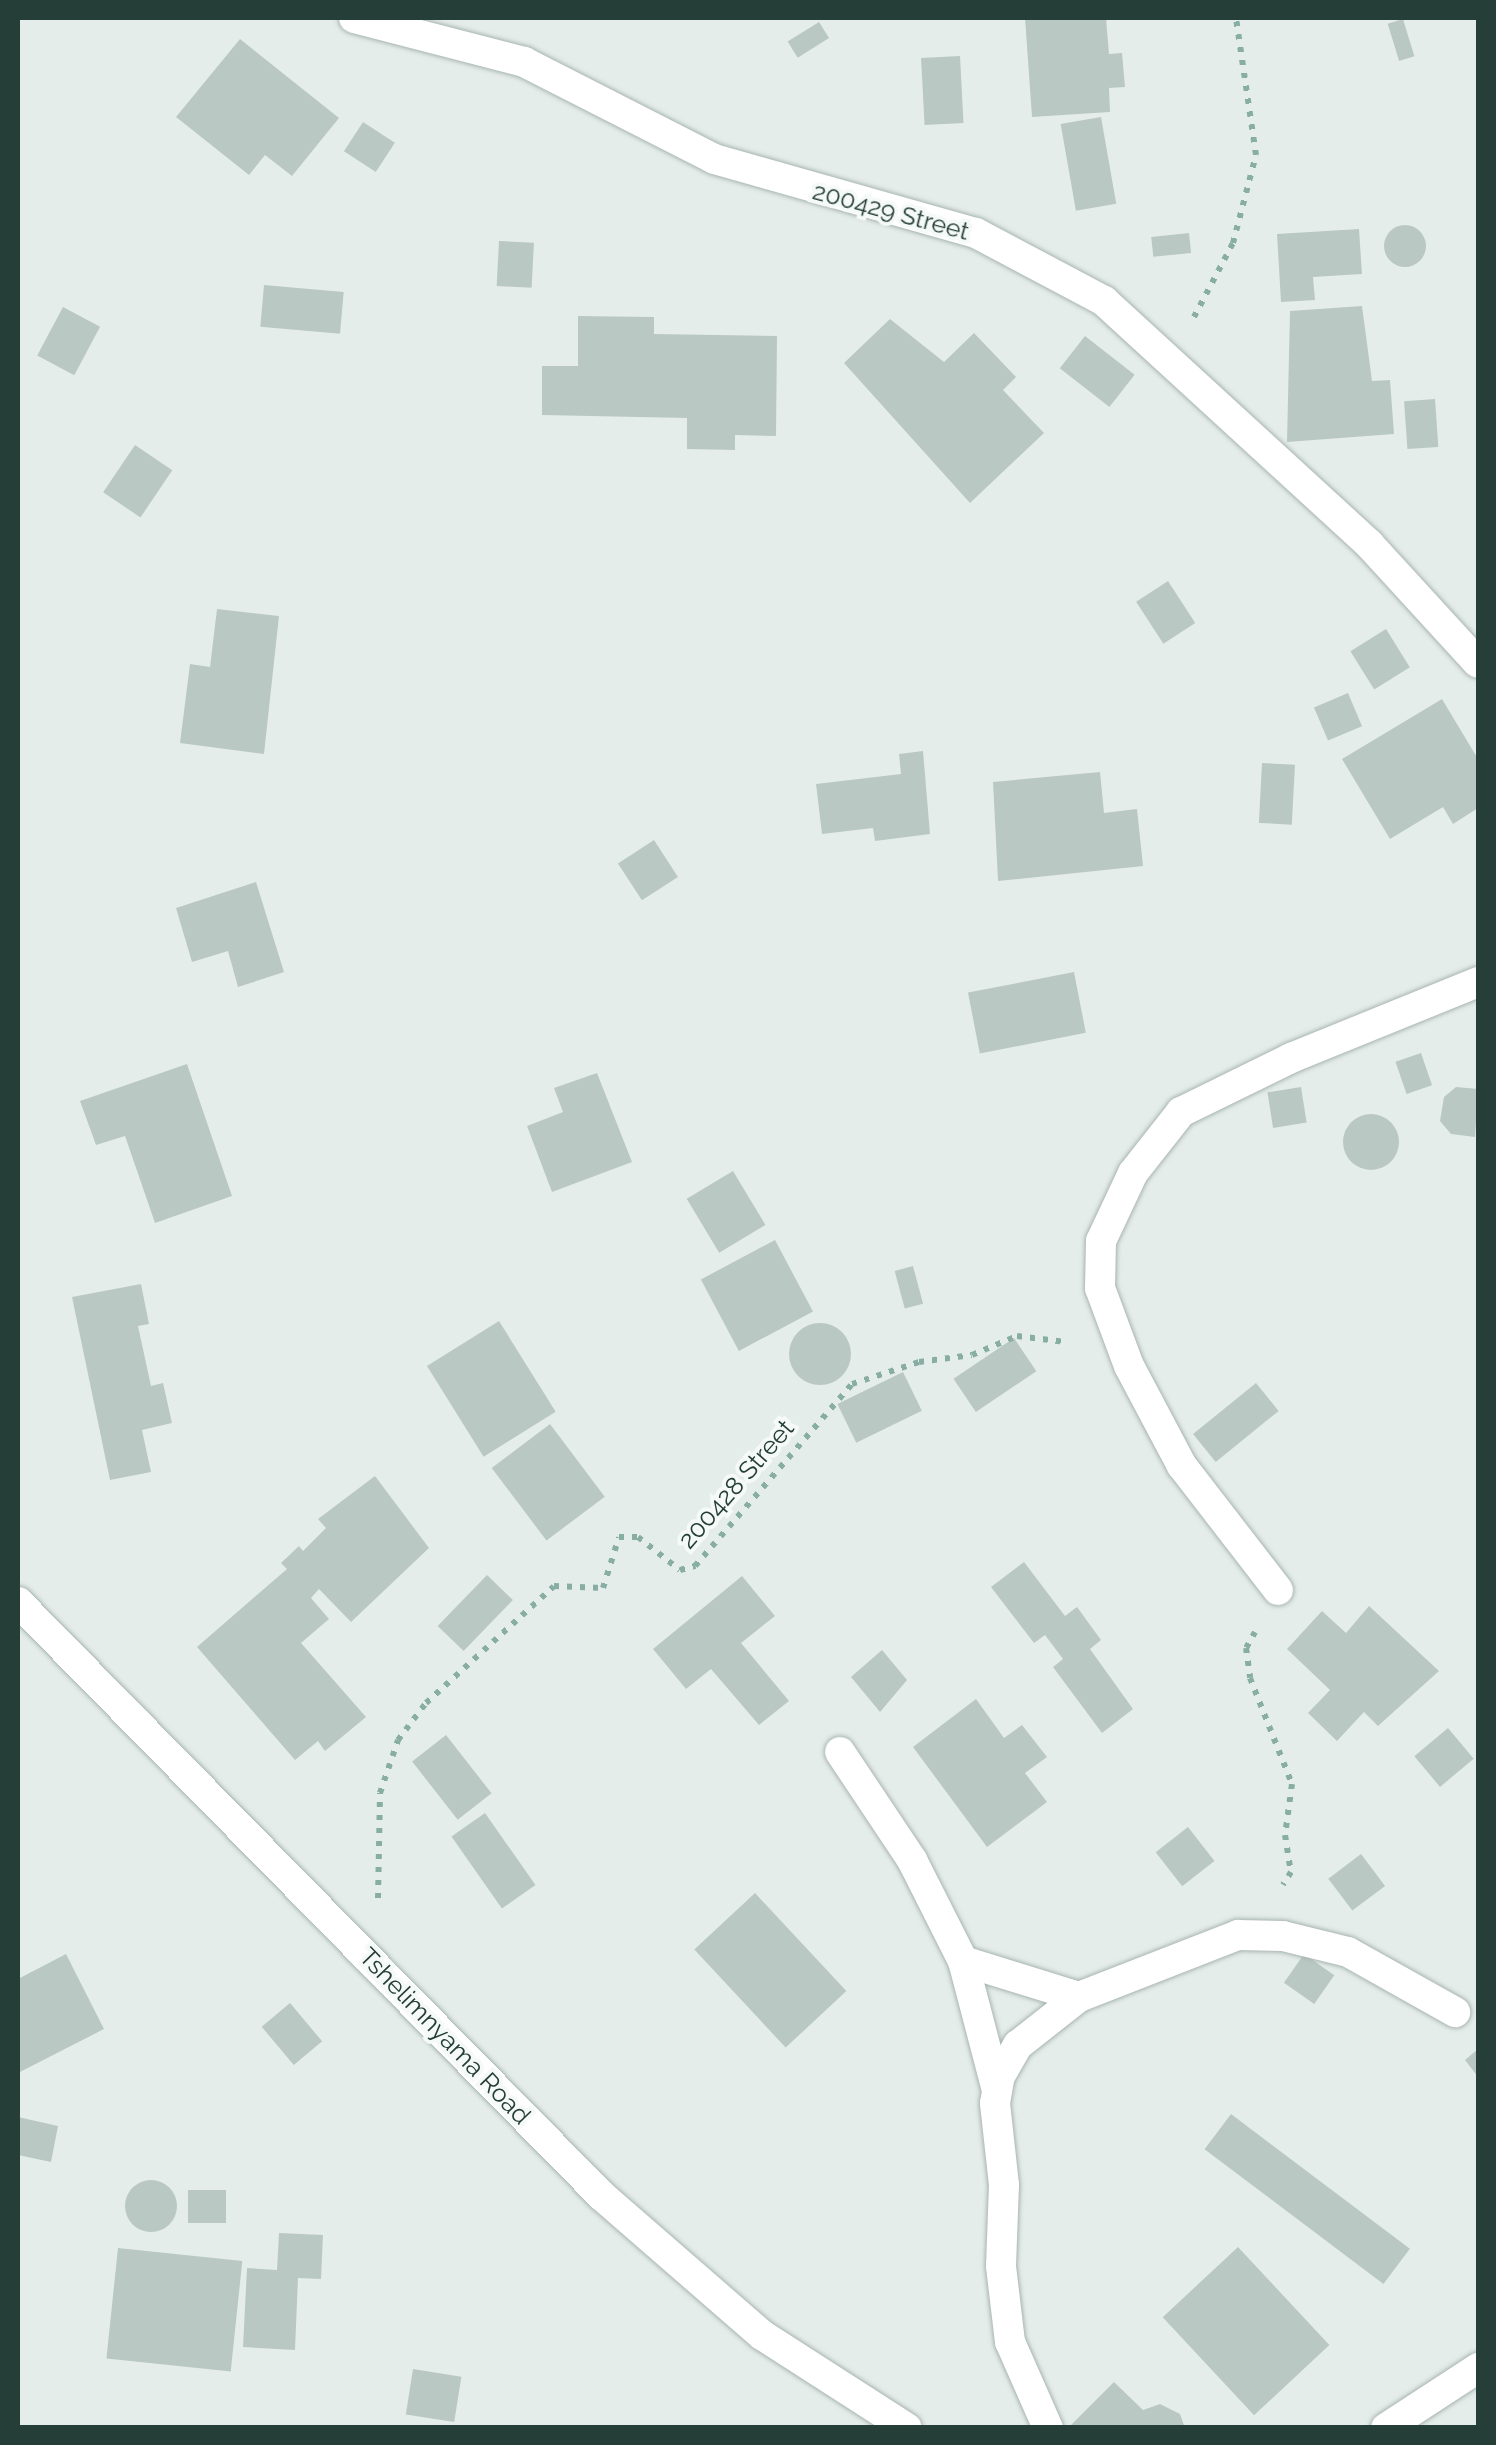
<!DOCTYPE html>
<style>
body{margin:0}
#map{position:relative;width:1496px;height:2445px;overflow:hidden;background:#e5edea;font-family:Raleway,sans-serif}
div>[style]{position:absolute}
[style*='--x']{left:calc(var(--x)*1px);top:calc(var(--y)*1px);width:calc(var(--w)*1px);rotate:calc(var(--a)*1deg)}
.building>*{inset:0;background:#bac8c3;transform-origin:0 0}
.round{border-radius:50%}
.path>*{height:6px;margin-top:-3px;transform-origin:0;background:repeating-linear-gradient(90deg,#88aea3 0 5px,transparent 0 13px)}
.roads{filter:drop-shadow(0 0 2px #a8b5b1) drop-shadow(0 0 2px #a8b5b1)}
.lane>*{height:30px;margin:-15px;padding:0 15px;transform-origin:15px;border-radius:15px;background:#fff}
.street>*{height:30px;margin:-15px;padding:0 15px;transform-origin:15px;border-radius:15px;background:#fff}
.secondary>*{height:30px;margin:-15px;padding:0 15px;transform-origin:15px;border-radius:15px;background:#fff}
span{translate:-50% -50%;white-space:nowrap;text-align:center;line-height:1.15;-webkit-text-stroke:8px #f5faf8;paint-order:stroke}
.street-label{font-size:25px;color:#253e37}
.frame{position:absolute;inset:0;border:20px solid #253e37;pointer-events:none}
</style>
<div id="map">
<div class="building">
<i style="clip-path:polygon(1025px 18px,1106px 18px,1109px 54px,1122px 53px,1125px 87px,1109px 88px,1110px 112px,1032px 117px)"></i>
<i style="left:1403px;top:19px;width:39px;height:16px;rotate:73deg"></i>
<i style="left:819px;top:22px;width:19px;height:37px;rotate:58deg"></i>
<i style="clip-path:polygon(240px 39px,339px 118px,292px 176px,265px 155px,249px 175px,176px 117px)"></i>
<i style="left:960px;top:56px;width:67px;height:39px;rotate:87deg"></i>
<i style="left:1101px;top:117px;width:88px;height:41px;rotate:80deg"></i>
<i style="left:363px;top:122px;width:38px;height:35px;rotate:33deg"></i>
<i class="round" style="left:1384px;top:225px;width:42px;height:42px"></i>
<i style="clip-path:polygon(1359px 229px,1362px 274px,1313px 277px,1315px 300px,1281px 302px,1277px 234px)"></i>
<i style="left:1189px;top:233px;width:20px;height:38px;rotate:84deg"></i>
<i style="left:499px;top:241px;width:35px;height:45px;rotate:3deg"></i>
<i style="left:264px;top:285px;width:80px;height:42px;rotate:5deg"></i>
<i style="clip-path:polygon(1362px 306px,1372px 381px,1390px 380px,1394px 434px,1287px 442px,1290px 311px)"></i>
<i style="left:63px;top:307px;width:42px;height:55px;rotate:28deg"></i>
<i style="clip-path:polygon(578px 316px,654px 317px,654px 334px,777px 336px,776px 436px,735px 435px,735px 450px,687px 449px,687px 418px,542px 415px,542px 366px,578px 366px)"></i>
<i style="clip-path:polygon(890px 319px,944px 362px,974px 333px,1016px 377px,1003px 390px,1044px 433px,970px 503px,844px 363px)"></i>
<i style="left:1085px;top:336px;width:63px;height:41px;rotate:38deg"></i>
<i style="left:1435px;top:399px;width:48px;height:31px;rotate:86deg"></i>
<i style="left:135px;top:445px;width:45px;height:57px;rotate:34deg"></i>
<i style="left:1168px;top:581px;width:50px;height:38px;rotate:57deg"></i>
<i style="clip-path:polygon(217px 609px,279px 616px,264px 754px,180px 743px,190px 664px,210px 667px)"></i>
<i style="left:1386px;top:629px;width:45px;height:42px;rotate:58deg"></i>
<i style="left:1348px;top:693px;width:36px;height:37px;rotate:67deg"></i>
<i style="clip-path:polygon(1442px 699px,1478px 759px,1478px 808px,1453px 824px,1443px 807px,1390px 839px,1342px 759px)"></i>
<i style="clip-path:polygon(923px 751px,930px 834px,875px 841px,873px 828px,822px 834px,816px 784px,901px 774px,899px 754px)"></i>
<i style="left:1262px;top:763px;width:33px;height:60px;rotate:3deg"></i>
<i style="clip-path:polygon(1100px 772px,1104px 813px,1137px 809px,1143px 866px,998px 881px,993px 782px)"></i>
<i style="left:654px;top:840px;width:44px;height:43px;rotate:57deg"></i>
<i style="clip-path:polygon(256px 882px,284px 972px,238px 987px,228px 951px,192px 962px,176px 908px)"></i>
<i style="left:1074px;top:972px;width:62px;height:108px;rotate:79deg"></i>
<i style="left:1421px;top:1053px;width:34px;height:27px;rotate:71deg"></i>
<i style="clip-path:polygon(187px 1064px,232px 1196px,155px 1223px,125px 1136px,96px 1145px,80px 1101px)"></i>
<i style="clip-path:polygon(597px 1073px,632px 1162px,552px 1192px,527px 1126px,563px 1112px,554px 1088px)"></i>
<i style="left:1301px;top:1087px;width:36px;height:34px;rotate:81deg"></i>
<i style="clip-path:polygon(1456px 1087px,1478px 1089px,1475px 1137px,1451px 1134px,1440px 1121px,1444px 1097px)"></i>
<i class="round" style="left:1343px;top:1114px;width:56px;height:56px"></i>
<i style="left:733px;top:1171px;width:63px;height:54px;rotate:59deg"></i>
<i style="left:775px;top:1240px;width:81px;height:84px;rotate:62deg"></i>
<i style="left:913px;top:1266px;width:39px;height:19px;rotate:75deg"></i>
<i style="clip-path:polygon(141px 1284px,149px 1324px,138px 1326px,151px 1386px,163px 1383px,172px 1423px,142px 1430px,151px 1472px,110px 1480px,72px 1297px)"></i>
<i style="left:499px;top:1321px;width:107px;height:85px;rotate:58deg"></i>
<i class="round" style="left:789px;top:1323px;width:62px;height:62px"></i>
<i style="left:1014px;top:1338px;width:40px;height:73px;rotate:56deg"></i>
<i style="left:903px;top:1372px;width:43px;height:73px;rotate:64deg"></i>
<i style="left:1256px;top:1383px;width:36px;height:81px;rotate:51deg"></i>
<i style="left:550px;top:1424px;width:91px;height:73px;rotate:53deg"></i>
<i style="clip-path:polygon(375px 1476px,429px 1548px,351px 1622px,319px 1589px,311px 1598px,329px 1619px,301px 1643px,366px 1717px,325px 1751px,318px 1741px,295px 1760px,197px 1647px,287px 1569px,281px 1563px,299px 1546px,303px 1551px,326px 1528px,318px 1519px)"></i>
<i style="clip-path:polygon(1024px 1562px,1065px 1616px,1077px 1607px,1101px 1640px,1090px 1649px,1133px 1709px,1102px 1733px,1053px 1667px,1063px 1659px,1045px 1635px,1034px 1643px,991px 1587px)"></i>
<i style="left:487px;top:1575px;width:36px;height:71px;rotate:44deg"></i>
<i style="clip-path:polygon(742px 1576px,775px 1616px,741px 1643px,789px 1701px,759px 1725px,711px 1669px,686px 1689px,653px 1649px)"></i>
<i style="clip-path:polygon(1369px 1606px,1439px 1671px,1378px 1726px,1364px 1712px,1337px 1741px,1308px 1713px,1330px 1690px,1287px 1649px,1322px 1611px,1346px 1633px)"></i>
<i style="clip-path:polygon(882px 1650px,907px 1680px,880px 1712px,851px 1677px)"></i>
<i style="clip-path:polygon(976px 1699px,1004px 1738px,1022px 1725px,1047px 1757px,1025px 1773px,1047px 1802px,987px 1847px,913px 1747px)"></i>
<i style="left:1448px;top:1728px;width:40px;height:44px;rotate:50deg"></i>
<i style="left:446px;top:1735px;width:74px;height:43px;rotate:52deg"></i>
<i style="left:485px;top:1813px;width:88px;height:41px;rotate:55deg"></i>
<i style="left:1188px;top:1827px;width:43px;height:41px;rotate:52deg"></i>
<i style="left:1361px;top:1854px;width:40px;height:41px;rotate:53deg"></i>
<i style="left:755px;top:1893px;width:134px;height:83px;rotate:47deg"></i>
<i style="clip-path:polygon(66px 1954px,104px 2029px,18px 2073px,18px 1979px)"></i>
<i style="left:1304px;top:1954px;width:37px;height:35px;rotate:35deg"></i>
<i style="left:290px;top:2003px;width:50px;height:37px;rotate:50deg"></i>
<i style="clip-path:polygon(1478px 2049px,1478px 2077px,1465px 2060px)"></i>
<i style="left:1231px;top:2114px;width:224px;height:44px;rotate:37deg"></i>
<i style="clip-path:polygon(18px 2117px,58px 2126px,51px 2162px,18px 2155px)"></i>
<i class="round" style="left:125px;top:2180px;width:52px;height:52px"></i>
<i style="left:188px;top:2190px;width:38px;height:33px"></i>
<i style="clip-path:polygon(279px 2233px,323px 2235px,321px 2279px,298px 2278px,295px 2350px,243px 2347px,247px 2268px,277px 2270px)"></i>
<i style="left:1238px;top:2247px;width:134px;height:103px;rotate:47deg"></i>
<i style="left:118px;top:2248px;width:125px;height:111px;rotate:6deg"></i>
<i style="left:413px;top:2369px;width:49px;height:46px;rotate:9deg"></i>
<i style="clip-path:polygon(1114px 2382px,1143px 2410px,1160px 2404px,1180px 2414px,1185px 2428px,1068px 2428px)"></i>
</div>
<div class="path">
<i style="--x:1194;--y:317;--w:84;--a:-62.2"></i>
<i style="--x:1233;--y:243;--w:91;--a:-75.4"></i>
<i style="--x:1256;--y:155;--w:138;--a:-98.3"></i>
<i style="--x:1255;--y:1632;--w:18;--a:119"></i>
<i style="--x:1246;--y:1648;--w:30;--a:82"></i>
<i style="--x:1250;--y:1678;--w:114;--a:68.4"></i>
<i style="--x:1292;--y:1784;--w:51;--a:97.8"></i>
<i style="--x:1285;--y:1835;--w:37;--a:81"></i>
<i style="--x:1291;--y:1872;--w:15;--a:122"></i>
<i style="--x:378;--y:1898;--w:105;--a:-88.9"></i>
<i style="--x:380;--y:1793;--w:56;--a:-71.2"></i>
<i style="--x:398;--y:1740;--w:46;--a:-52.9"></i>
<i style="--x:426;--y:1703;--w:173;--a:-42.4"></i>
<i style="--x:554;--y:1586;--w:49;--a:2.3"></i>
<i style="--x:603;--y:1588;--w:53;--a:-72.6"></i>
<i style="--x:619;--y:1537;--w:19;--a:0"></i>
<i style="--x:638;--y:1537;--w:53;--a:38.2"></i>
<i style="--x:680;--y:1570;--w:16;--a:-15"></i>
<i style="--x:695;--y:1566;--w:240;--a:-49.2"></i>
<i style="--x:852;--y:1384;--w:71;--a:-18.2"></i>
<i style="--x:919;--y:1362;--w:53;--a:-7.5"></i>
<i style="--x:972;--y:1355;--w:49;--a:-22.9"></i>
<i style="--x:1017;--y:1336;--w:49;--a:7"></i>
</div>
<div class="roads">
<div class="lane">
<i style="--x:1278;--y:1590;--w:157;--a:-127.7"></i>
<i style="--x:1182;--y:1466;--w:113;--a:-117.9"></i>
<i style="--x:1129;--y:1366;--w:83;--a:-110.4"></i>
<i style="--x:1100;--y:1288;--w:47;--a:-88.8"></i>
<i style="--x:1101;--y:1241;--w:75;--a:-64.8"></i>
<i style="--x:1133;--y:1173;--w:78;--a:-51.8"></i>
<i style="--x:1181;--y:1112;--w:123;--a:-26.1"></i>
<i style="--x:1291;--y:1058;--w:202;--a:-22.1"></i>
<i style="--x:1048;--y:2428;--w:94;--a:-113.8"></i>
<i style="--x:1010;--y:2342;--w:77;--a:-96.8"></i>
<i style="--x:1001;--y:2266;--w:81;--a:-87.9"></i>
<i style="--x:1004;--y:2185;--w:82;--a:-96.3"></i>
<i style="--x:995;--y:2103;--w:27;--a:-80"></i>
<i style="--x:1000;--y:2076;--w:36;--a:-60"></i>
<i style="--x:1018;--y:2045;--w:78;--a:-38.2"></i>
<i style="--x:1079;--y:1997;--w:171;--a:-21.3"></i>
<i style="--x:1238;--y:1935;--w:45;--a:1.3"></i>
<i style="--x:1283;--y:1936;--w:67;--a:13.8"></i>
<i style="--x:1348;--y:1952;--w:123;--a:29.3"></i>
</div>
<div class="street">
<i style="--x:354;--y:18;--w:176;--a:14.5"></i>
<i style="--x:524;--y:62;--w:213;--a:27"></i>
<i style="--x:714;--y:159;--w:272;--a:15.8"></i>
<i style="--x:976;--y:233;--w:145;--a:28"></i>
<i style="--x:1104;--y:301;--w:360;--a:42.5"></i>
<i style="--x:1369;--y:544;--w:161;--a:47.5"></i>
<i style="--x:840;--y:1752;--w:130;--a:56.3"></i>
<i style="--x:912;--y:1860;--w:113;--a:63.2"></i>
<i style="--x:963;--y:1961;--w:130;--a:75.3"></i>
<i style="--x:963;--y:1961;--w:121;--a:17.2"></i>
<i style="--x:1386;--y:2428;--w:110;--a:-33.1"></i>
</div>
<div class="secondary">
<i style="--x:18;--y:1602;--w:833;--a:45.49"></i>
<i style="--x:602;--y:2196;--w:212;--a:41"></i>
<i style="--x:762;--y:2335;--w:172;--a:32.7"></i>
</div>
</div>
<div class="street-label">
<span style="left:891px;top:211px;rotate:15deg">200429 Street</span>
<span style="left:736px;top:1484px;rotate:-49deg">200428 Street</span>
<span style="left:445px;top:2036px;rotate:46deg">Tshelimnyama Road</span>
</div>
<div class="frame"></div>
</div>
